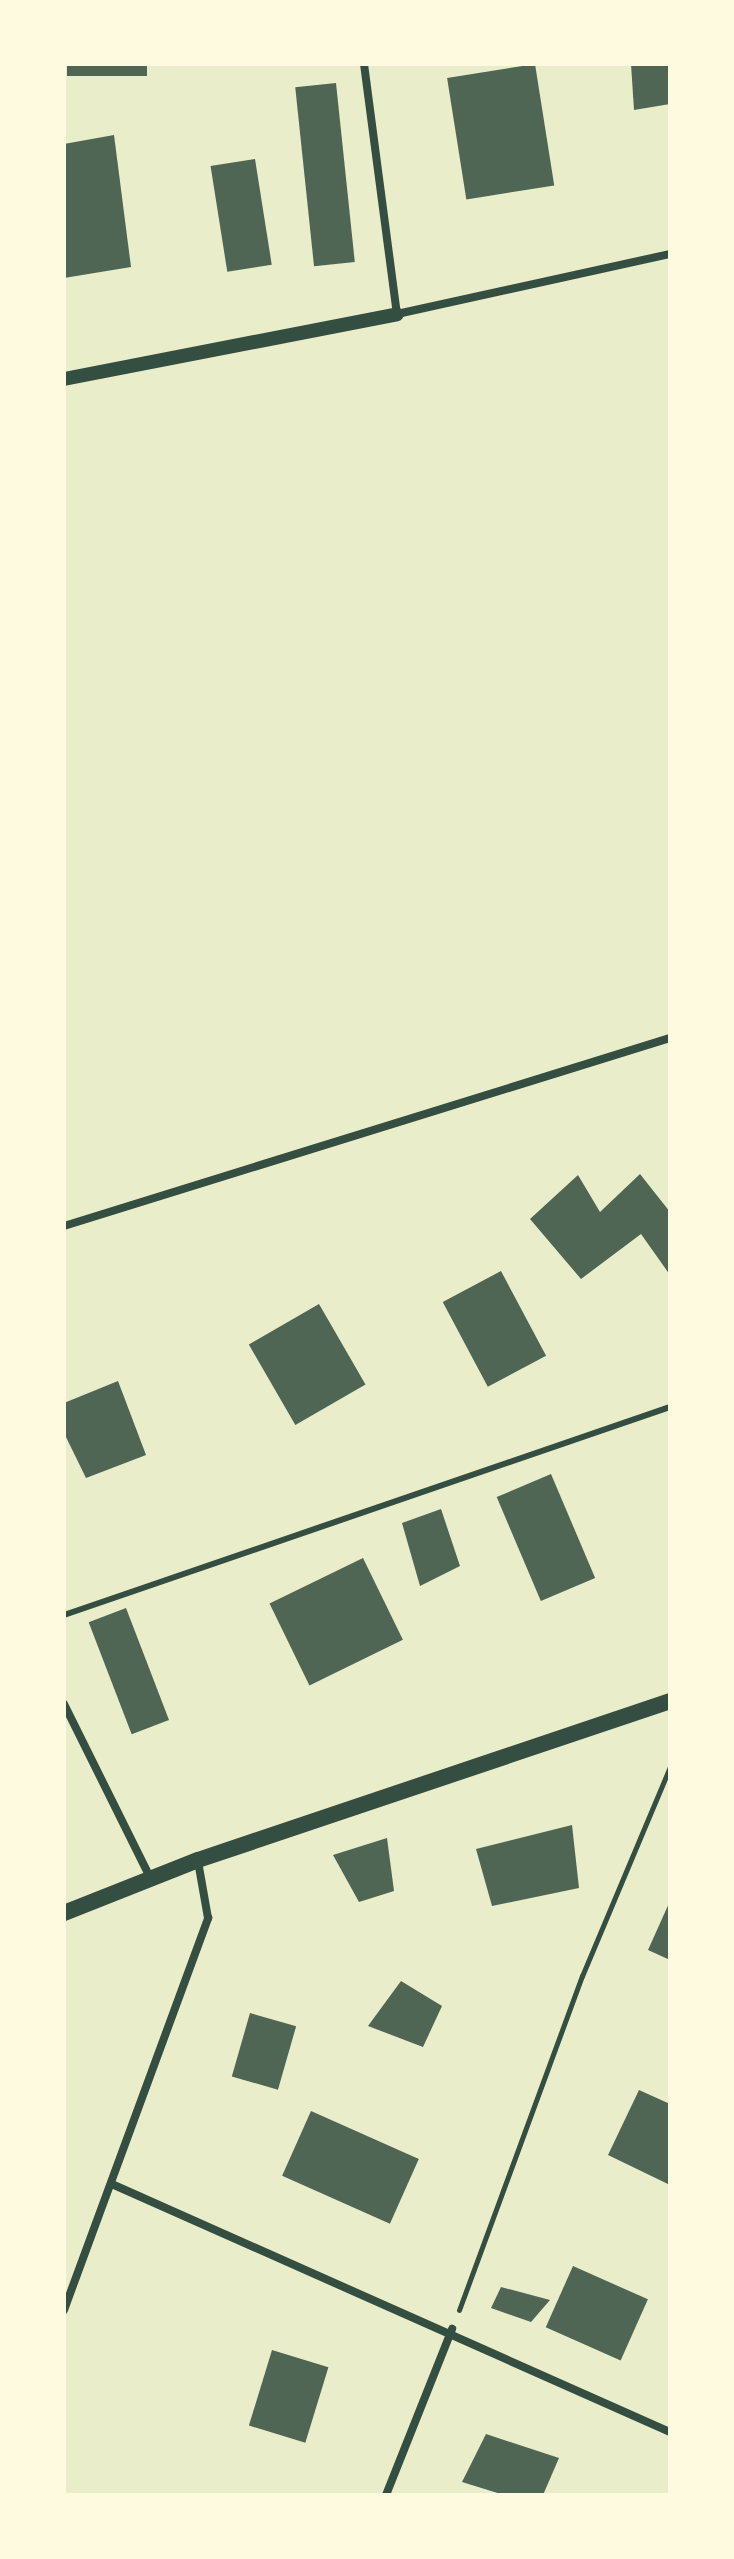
<!DOCTYPE html>
<style>
body{margin:0}
#map{position:relative;width:734px;height:2559px;overflow:hidden;background:#e9edc9;font-family:Barlow,sans-serif}
div>[style]{position:absolute}
[style*='--x']{left:calc(var(--x)*1px);top:calc(var(--y)*1px);width:calc(var(--w)*1px);rotate:calc(var(--a)*1deg)}
.building>*{inset:0;background:#4f6655;transform-origin:0 0}
.path>*{height:5px;margin:-2.5px;padding:0 2.5px;transform-origin:2.5px;border-radius:2.5px;background:#344e41}
.service>*{height:6px;margin:-3px;padding:0 3px;transform-origin:3px;border-radius:3px;background:#344e41}
.minor>*{height:8px;margin:-4px;padding:0 4px;transform-origin:4px;border-radius:4px;background:#344e41}
.tertiary>*{height:14px;margin:-7px;padding:0 7px;transform-origin:7px;border-radius:7px;background:#344e41}
.secondary>*{height:16px;margin:-8px;padding:0 8px;transform-origin:8px;border-radius:8px;background:#344e41}
span{translate:-50% -50%;white-space:nowrap;text-align:center;line-height:1.15;-webkit-text-stroke:8px #fefae0;paint-order:stroke}
.frame{position:absolute;inset:0;border:66px solid #fefae0;pointer-events:none}
</style>
<div id="map">
<div class="building">
<i style="left:67px;top:64px;width:80px;height:12px"></i>
<i style="left:535px;top:64px;width:123px;height:89px;rotate:81deg"></i>
<i style="clip-path:polygon(631px 64px,670px 64px,670px 104px,634px 110px)"></i>
<i style="left:336px;top:83px;width:180px;height:41px;rotate:84deg"></i>
<i style="clip-path:polygon(114px 135px,131px 267px,64px 278px,64px 144px)"></i>
<i style="left:255px;top:159px;width:107px;height:45px;rotate:81deg"></i>
<i style="clip-path:polygon(640px 1174px,670px 1212px,670px 1275px,641px 1234px,581px 1279px,530px 1219px,578px 1175px,600px 1212px)"></i>
<i style="left:501px;top:1271px;width:96px;height:66px;rotate:62deg"></i>
<i style="left:319px;top:1304px;width:93px;height:81px;rotate:60deg"></i>
<i style="clip-path:polygon(118px 1381px,146px 1455px,86px 1478px,64px 1433px,64px 1403px)"></i>
<i style="left:551px;top:1474px;width:113px;height:59px;rotate:67deg"></i>
<i style="clip-path:polygon(441px 1509px,460px 1566px,420px 1586px,402px 1523px)"></i>
<i style="left:363px;top:1558px;width:91px;height:104px;rotate:64deg"></i>
<i style="left:126px;top:1608px;width:120px;height:40px;rotate:69deg"></i>
<i style="clip-path:polygon(572px 1825px,579px 1888px,492px 1906px,476px 1849px)"></i>
<i style="clip-path:polygon(387px 1838px,394px 1891px,359px 1902px,333px 1855px)"></i>
<i style="clip-path:polygon(670px 1901px,670px 1960px,648px 1950px)"></i>
<i style="clip-path:polygon(401px 1981px,442px 2006px,423px 2047px,368px 2026px)"></i>
<i style="left:250px;top:2013px;width:48px;height:66px;rotate:16deg"></i>
<i style="clip-path:polygon(639px 2090px,670px 2104px,670px 2185px,608px 2155px)"></i>
<i style="left:311px;top:2111px;width:118px;height:71px;rotate:24deg"></i>
<i style="left:573px;top:2266px;width:82px;height:67px;rotate:24deg"></i>
<i style="clip-path:polygon(501px 2287px,550px 2300px,531px 2322px,491px 2308px)"></i>
<i style="left:272px;top:2350px;width:59px;height:79px;rotate:17deg"></i>
<i style="clip-path:polygon(486px 2434px,559px 2458px,543px 2495px,504px 2495px,462px 2482px)"></i>
</div>
<div class="path">
<i style="--x:459;--y:2310;--w:356;--a:-69.8"></i>
<i style="--x:582;--y:1976;--w:227;--a:-67.2"></i>
</div>
<div class="service">
<i style="--x:64;--y:1615;--w:641;--a:-18.94"></i>
</div>
<div class="minor">
<i style="--x:364;--y:64;--w:252;--a:82.5"></i>
<i style="--x:397;--y:314;--w:280;--a:-12.4"></i>
<i style="--x:64;--y:1226;--w:634;--a:-17.24"></i>
<i style="--x:64;--y:1704;--w:193;--a:63.6"></i>
<i style="--x:114;--y:2185;--w:608;--a:23.95"></i>
<i style="--x:64;--y:2310;--w:418;--a:-69.8"></i>
<i style="--x:208;--y:1918;--w:58;--a:-100"></i>
<i style="--x:386;--y:2495;--w:179;--a:-68.3"></i>
</div>
<div class="tertiary">
<i style="--x:64;--y:379;--w:339;--a:-11"></i>
</div>
<div class="secondary">
<i style="--x:64;--y:1913;--w:144;--a:-21.6"></i>
<i style="--x:198;--y:1860;--w:498;--a:-18.6"></i>
</div>
<div class="frame"></div>
</div>
